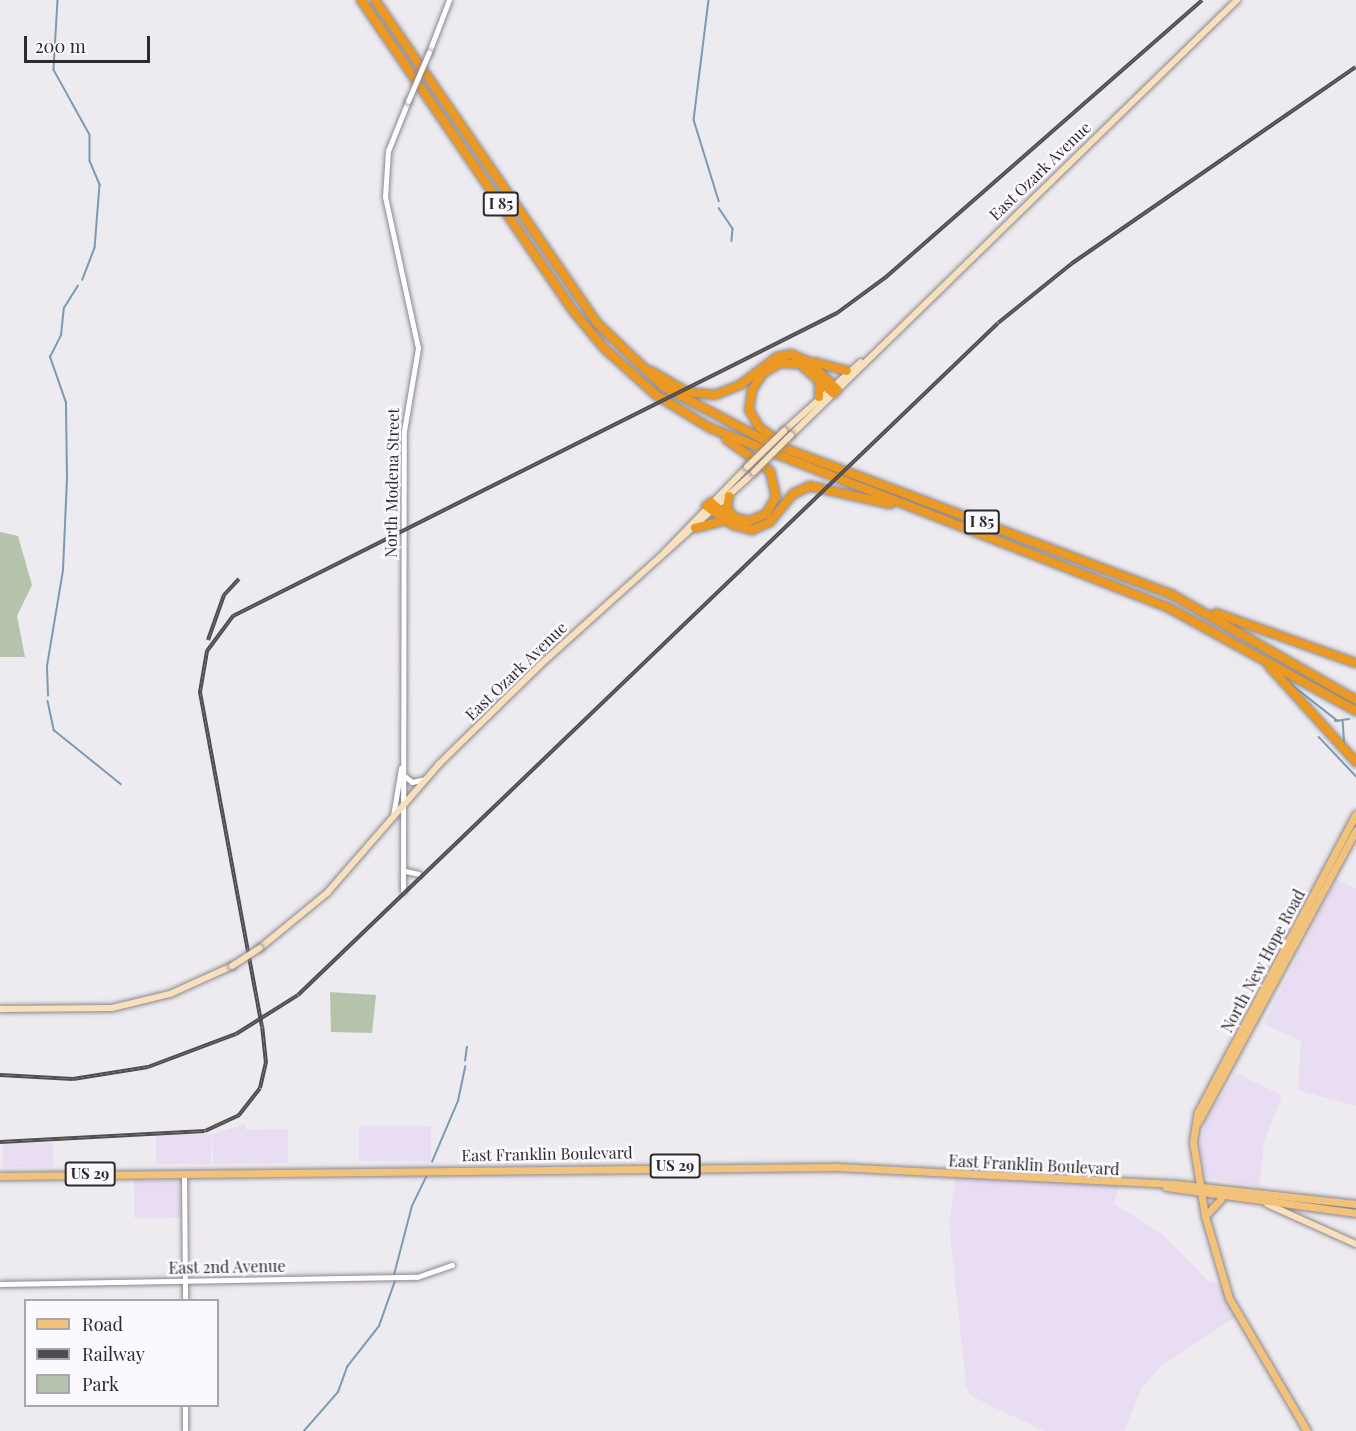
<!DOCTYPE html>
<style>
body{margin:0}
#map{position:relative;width:1356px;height:1431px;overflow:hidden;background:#eeebf0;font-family:"Playfair Display",serif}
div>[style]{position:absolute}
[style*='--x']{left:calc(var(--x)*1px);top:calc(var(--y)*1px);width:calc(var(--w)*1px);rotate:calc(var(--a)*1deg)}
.commercial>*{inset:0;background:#e8ddf2;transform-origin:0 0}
.green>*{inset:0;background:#b5c3ad}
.stream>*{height:1.5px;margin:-0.75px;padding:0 0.75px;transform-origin:0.75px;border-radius:0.75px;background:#7b9ab3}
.roads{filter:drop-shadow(0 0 2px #8b888d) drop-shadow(0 0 2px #8b888d)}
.tertiary>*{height:5px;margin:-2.5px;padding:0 2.5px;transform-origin:2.5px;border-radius:2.5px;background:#fff}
.secondary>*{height:6px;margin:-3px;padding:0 3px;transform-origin:3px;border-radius:3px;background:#f9e0bd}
.primary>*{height:7px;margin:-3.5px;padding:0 3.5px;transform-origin:3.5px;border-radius:3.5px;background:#f3c27a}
.motorway>*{height:8px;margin:-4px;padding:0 4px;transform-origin:4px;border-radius:4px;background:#eb9922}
.rail>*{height:4px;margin-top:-2px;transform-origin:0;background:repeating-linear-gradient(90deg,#fbf8fe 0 4.5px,#4f4d4f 0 9px);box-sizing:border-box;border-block:2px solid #4f4d4f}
.bridges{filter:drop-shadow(0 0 2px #8b888d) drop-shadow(0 0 2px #8b888d)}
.tertiary-bridge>*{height:5px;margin:-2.5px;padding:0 2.5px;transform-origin:2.5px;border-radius:2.5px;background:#fff}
.secondary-bridge>*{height:6px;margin:-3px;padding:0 3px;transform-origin:3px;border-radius:3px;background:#f9e0bd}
span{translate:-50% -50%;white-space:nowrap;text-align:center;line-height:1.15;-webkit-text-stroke:5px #fbf8fe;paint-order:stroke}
.shield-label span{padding:2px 4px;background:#fbf8fe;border:2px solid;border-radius:4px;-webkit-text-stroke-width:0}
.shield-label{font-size:15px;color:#2c2a2c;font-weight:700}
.street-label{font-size:16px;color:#2c2a2c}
.legend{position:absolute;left:24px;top:1299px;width:195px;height:108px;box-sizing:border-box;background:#fbf8fe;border:2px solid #a8a6aa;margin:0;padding:8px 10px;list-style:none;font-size:18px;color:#2c2a2c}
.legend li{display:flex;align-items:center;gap:12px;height:30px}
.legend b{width:30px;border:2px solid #a8a6aa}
.scale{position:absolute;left:24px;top:36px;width:126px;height:27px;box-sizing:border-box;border:3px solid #2c2a2c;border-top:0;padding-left:8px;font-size:18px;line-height:21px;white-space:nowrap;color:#2c2a2c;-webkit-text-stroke:4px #fbf8fe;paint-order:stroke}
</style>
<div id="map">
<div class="commercial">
<i style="clip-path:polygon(1336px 879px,1356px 889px,1356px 1106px,1298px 1090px,1301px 1041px,1264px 1024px)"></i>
<i style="clip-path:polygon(1236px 1073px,1282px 1095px,1264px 1142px,1259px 1186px,1206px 1178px,1200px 1147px,1206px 1120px)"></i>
<i style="clip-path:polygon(246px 1124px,246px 1130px,288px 1129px,288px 1163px,213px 1164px,212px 1134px)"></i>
<i style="left:431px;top:1126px;width:35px;height:72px;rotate:90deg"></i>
<i style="left:211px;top:1134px;width:30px;height:55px;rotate:90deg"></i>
<i style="left:53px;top:1143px;width:24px;height:50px;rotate:90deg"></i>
<i style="clip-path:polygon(956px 1174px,1120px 1184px,1114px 1204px,1162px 1234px,1207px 1280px,1226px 1288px,1237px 1316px,1161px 1366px,1142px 1388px,1124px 1431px,1044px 1431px,993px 1407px,970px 1395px,966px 1386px,949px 1222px)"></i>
<i style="left:134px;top:1180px;width:46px;height:38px"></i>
</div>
<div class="green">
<i style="clip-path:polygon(0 532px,18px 536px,32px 585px,17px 616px,25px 657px,0 657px)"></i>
<i style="clip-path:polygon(330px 992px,376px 995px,372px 1033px,331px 1032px)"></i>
</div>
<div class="stream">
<i style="--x:58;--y:0;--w:70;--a:93.3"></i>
<i style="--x:54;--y:70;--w:74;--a:61"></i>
<i style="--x:90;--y:135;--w:26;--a:90"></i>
<i style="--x:90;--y:161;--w:26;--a:67"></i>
<i style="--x:100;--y:185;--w:63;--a:94.5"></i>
<i style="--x:95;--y:248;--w:34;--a:111"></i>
<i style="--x:709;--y:0;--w:121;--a:97.1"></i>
<i style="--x:694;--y:120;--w:85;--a:72.8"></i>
<i style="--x:719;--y:208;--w:25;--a:56"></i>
<i style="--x:733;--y:229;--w:12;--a:95"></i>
<i style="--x:1291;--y:684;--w:60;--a:38.2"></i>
<i style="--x:48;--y:696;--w:30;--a:-92"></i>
<i style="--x:47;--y:666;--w:97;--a:-80.5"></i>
<i style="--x:63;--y:570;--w:92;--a:-87.5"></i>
<i style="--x:67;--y:478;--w:75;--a:-90.8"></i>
<i style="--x:66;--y:403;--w:49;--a:-109.2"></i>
<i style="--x:50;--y:357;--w:25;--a:-63"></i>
<i style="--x:61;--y:335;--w:27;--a:-84"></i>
<i style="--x:64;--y:308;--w:26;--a:-58"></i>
<i style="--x:48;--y:701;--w:30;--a:78"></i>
<i style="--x:54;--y:730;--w:86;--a:38.9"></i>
<i style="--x:1343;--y:720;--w:27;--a:86"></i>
<i style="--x:1335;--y:721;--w:14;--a:-8"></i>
<i style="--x:1319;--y:737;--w:54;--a:46.5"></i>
<i style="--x:465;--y:1061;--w:14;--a:-82"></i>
<i style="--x:432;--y:1162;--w:66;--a:-66.9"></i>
<i style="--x:458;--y:1101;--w:35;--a:-78"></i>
<i style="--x:394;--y:1275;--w:71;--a:-75.4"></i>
<i style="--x:412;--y:1206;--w:32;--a:-64"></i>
<i style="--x:304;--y:1431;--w:52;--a:-48.9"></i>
<i style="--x:338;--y:1392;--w:27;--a:-70"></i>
<i style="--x:347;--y:1367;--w:52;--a:-52"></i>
<i style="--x:379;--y:1326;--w:48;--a:-70.4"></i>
</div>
<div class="roads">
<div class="tertiary">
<i style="--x:429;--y:52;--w:56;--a:-69"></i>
<i style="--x:403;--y:775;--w:11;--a:38"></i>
<i style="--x:412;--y:782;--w:13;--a:-13"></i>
<i style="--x:393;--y:816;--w:49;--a:-80.5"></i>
<i style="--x:405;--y:871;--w:14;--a:12"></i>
<i style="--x:403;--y:891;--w:460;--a:-89.9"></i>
<i style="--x:404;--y:431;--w:84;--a:-80.4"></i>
<i style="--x:418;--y:348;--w:155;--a:-102.3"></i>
<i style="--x:385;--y:197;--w:46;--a:-86.3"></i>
<i style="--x:388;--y:151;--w:54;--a:-68.2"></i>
<i style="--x:184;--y:1173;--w:127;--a:89.5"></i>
<i style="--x:0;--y:1284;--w:417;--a:-1"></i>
<i style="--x:417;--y:1277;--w:37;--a:-19"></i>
<i style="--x:185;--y:1406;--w:25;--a:90"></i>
</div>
<div class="secondary">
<i style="--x:784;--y:431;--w:103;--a:-41.9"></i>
<i style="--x:791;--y:435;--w:623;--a:-44.28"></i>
<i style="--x:665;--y:552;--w:118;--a:-46"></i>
<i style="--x:260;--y:948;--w:87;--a:-39.4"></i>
<i style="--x:327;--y:893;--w:171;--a:-49"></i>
<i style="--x:439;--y:764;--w:141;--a:-44.4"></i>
<i style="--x:540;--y:665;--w:288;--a:-42"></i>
<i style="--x:0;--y:1009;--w:112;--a:-0.5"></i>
<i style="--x:112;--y:1008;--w:60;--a:-13.6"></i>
<i style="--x:170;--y:994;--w:68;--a:-24.3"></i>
<i style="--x:1267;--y:1204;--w:98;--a:24.2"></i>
</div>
<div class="primary">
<i style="--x:1198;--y:1122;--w:332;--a:-61.6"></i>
<i style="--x:0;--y:1176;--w:837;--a:-0.62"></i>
<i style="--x:837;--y:1167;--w:338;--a:2.9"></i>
<i style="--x:1175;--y:1184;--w:182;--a:6.3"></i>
<i style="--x:1166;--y:1187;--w:192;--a:7.8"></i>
<i style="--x:1205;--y:1216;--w:23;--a:-47"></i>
<i style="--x:1307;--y:1431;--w:154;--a:-120.4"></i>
<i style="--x:1229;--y:1298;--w:85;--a:-106.3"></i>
<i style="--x:1205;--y:1216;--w:75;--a:-99.2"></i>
<i style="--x:1193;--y:1142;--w:30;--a:-81"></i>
<i style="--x:1198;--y:1112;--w:337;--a:-62.1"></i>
</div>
<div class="motorway">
<i style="--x:361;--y:0;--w:378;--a:55.7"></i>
<i style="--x:574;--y:312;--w:47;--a:50.2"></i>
<i style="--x:604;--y:348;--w:70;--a:42.1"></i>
<i style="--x:656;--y:395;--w:63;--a:31.4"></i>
<i style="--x:710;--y:428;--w:491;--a:21.4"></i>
<i style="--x:1167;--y:607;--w:216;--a:28.8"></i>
<i style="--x:375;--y:0;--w:392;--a:55.5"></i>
<i style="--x:597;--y:323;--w:93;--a:43.7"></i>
<i style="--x:664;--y:387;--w:118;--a:27.9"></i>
<i style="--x:768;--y:442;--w:431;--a:20.7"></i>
<i style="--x:1171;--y:594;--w:213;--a:29.8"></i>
<i style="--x:814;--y:362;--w:34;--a:15"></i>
<i style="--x:651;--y:371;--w:42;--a:30.3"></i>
<i style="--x:687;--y:392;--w:28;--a:6"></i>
<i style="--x:715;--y:395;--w:27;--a:-22"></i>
<i style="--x:740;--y:385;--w:46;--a:-37.1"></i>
<i style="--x:777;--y:357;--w:14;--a:-12"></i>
<i style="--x:791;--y:354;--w:20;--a:24"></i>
<i style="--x:809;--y:362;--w:40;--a:44"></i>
<i style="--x:819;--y:379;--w:18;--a:90"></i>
<i style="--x:781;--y:443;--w:27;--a:-144"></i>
<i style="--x:759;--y:427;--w:20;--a:-120"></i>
<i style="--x:749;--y:410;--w:20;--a:-81"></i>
<i style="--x:752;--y:390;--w:20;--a:-57"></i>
<i style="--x:763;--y:373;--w:20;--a:-30"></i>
<i style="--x:780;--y:363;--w:20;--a:3"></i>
<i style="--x:800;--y:364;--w:45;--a:41.4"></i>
<i style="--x:729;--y:496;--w:11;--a:100"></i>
<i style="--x:727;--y:507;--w:13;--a:58"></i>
<i style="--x:711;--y:502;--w:20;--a:41"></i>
<i style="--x:726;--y:515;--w:24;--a:15"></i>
<i style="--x:749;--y:521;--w:18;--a:-22"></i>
<i style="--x:766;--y:514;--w:20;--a:-60"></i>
<i style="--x:776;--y:497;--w:27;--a:-103"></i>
<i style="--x:770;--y:471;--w:54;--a:-144"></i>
<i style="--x:706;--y:506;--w:33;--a:35"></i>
<i style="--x:733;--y:525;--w:20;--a:15"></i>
<i style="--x:752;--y:530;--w:20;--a:-24"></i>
<i style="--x:770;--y:522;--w:36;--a:-51"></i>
<i style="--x:793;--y:494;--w:19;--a:-25"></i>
<i style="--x:810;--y:486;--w:82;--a:12.7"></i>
<i style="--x:695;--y:528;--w:30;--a:-14"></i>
<i style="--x:1216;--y:613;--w:149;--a:19.7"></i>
<i style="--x:1269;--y:666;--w:130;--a:47.8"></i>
</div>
</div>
<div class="rail">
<i style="--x:208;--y:640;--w:48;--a:-70.4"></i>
<i style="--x:224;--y:595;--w:22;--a:-47"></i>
<i style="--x:0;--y:1075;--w:73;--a:3.1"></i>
<i style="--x:73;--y:1079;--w:76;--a:-9.1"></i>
<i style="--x:148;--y:1067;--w:94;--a:-20.6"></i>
<i style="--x:236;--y:1034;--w:73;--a:-32.2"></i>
<i style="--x:298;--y:995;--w:970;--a:-43.83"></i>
<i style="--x:998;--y:323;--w:94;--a:-38.9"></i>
<i style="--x:1071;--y:264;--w:346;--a:-34.7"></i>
<i style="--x:0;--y:1142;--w:205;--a:-3.1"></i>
<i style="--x:205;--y:1131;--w:38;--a:-25"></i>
<i style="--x:239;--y:1115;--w:34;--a:-52"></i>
<i style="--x:260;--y:1088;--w:26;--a:-77"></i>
<i style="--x:266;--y:1063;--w:36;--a:-96"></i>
<i style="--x:262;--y:1027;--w:341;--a:-100.5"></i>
<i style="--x:200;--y:692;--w:42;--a:-80.3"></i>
<i style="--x:207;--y:651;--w:44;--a:-53.4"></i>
<i style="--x:233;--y:616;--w:676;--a:-26.64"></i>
<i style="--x:837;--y:313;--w:61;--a:-36.3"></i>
<i style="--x:886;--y:277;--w:420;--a:-41.2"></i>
</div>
<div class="bridges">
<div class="tertiary-bridge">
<i style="--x:408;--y:101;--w:53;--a:-66.8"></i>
</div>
<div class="secondary-bridge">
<i style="--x:747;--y:467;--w:52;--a:-44.2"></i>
<i style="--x:754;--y:472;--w:52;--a:-45"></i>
<i style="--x:232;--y:966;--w:33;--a:-33"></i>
</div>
</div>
<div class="shield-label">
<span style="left:501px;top:204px">I 85</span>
<span style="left:982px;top:522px">I 85</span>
<span style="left:675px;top:1166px">US 29</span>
<span style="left:90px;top:1174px">US 29</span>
</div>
<div class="street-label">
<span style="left:1040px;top:171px;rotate:-44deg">East Ozark Avenue</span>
<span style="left:392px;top:483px;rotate:-89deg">North Modena Street</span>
<span style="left:516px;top:671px;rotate:-44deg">East Ozark Avenue</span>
<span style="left:1263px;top:961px;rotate:-62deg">North New Hope Road</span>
<span style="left:547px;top:1154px;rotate:-1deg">East Franklin Boulevard</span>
<span style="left:1034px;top:1165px;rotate:3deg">East Franklin Boulevard</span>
<span style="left:227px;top:1267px;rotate:-1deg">East 2nd Avenue</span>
</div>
<ul class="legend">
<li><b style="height:8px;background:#f3c27a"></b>Road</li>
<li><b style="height:8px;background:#4f4d4f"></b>Railway</li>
<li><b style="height:16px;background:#b5c3ad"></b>Park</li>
</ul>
<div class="scale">200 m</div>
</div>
